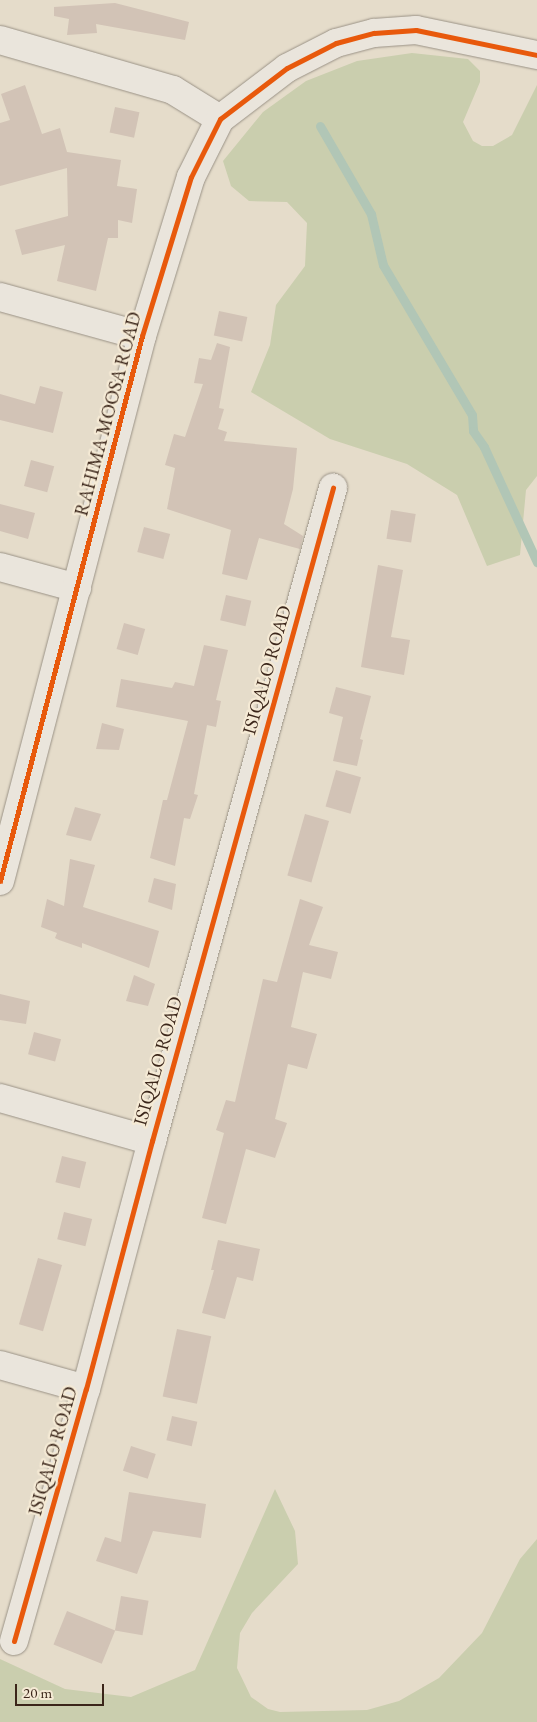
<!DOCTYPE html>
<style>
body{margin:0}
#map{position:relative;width:537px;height:1722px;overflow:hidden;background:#e5dcca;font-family:"EB Garamond",serif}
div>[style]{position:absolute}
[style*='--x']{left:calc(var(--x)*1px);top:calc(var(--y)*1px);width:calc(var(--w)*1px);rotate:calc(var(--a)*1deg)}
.green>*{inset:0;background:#caceae}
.stream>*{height:9px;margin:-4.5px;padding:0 4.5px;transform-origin:4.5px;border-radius:4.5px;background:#b1c6b6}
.building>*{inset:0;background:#d2c3b6;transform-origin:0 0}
.roads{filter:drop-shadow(0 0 1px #9a9286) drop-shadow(0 0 1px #9a9286)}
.minor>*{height:28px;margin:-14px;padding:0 14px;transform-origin:14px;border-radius:14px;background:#eae5dc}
.cycleway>*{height:5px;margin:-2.5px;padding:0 2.5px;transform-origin:2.5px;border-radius:2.5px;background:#e8590c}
span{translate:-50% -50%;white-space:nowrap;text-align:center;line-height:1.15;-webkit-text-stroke:4.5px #f5ead5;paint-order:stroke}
.street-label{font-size:19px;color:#3b261a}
.scale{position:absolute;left:15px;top:1684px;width:89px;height:22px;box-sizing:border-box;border:2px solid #3b261a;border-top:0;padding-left:6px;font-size:15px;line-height:18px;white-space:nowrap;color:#3b261a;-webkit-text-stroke:4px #f5ead5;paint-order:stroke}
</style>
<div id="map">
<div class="green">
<i style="clip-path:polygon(412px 53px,468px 59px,480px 71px,480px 82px,463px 122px,473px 141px,482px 146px,493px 146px,512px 135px,537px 85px,537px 476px,526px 490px,520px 555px,487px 566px,457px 495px,407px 464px,330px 439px,251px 392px,270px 345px,276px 305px,305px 266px,307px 223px,287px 202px,249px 201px,231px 186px,223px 161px,263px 112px,306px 81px,357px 61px)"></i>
<i style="clip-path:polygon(275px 1489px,295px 1531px,298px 1564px,252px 1613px,240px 1633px,237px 1668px,251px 1697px,268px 1709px,280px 1712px,367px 1710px,399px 1701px,439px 1678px,482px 1633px,520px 1559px,537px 1539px,537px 1722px,0 1722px,0 1659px,65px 1689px,131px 1697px,195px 1670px)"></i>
</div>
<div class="stream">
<i style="--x:320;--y:126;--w:102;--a:59.9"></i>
<i style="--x:371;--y:214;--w:52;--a:76.8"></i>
<i style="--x:383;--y:265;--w:174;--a:59.3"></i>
<i style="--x:472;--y:415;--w:16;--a:86"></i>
<i style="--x:473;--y:431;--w:19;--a:55"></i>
<i style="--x:484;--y:447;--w:127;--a:65.3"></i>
</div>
<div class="building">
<i style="clip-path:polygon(115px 3px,189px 22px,185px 40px,96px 24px,97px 33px,67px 35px,69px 19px,54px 16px,54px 7px)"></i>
<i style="clip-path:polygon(25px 85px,42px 134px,60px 128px,67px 152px,121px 160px,117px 186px,137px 189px,132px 223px,118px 220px,118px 238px,108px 238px,96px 291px,57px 281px,65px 245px,22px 255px,15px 230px,68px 216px,67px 168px,0 186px,0 123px,10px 120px,1px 94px)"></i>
<i style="left:115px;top:107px;width:25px;height:26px;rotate:12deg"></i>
<i style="left:219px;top:311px;width:29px;height:25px;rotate:12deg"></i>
<i style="clip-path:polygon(217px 343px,230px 347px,219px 408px,224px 409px,218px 429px,227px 432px,224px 441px,297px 448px,293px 489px,284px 524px,303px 536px,300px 549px,259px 538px,247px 580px,222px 574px,231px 530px,167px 509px,175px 468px,165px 465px,174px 434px,185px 437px,203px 384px,194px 383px,199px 358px,211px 360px)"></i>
<i style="clip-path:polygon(40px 386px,63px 392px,53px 433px,0 420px,0 394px,35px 404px)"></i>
<i style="left:31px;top:460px;width:24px;height:27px;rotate:15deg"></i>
<i style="clip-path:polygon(0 504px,35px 513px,28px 539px,0 531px)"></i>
<i style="left:391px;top:510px;width:25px;height:29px;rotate:9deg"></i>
<i style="left:144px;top:527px;width:27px;height:26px;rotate:15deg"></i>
<i style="clip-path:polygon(378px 565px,403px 570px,391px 637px,410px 640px,404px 675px,361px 667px)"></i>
<i style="left:226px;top:595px;width:26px;height:26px;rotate:13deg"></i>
<i style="left:124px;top:623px;width:22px;height:27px;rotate:16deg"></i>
<i style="clip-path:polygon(204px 645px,228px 650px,216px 700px,221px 701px,216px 727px,207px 725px,194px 794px,198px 795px,190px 819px,184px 818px,175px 866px,150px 858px,163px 800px,167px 800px,188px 721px,116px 707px,121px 679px,172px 688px,175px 682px,194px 686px)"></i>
<i style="clip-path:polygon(336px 687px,371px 696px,360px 739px,363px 740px,357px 766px,333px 761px,343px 717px,329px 713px)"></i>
<i style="clip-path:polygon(102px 723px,124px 729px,119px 750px,96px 749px)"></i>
<i style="left:336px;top:770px;width:26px;height:38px;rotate:16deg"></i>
<i style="clip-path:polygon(75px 807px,101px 814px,91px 841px,66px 835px)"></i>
<i style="left:305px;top:814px;width:25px;height:64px;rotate:16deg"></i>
<i style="clip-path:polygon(70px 859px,95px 865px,83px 907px,159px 931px,149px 968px,82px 943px,82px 948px,59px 940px,55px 938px,57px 933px,41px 927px,47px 899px,64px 906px)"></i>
<i style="clip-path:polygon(154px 878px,176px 884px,172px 910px,148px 902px)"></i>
<i style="clip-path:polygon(300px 899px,323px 907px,309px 945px,338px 952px,331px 979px,303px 972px,291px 1027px,317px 1034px,307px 1069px,288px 1064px,275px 1119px,287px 1123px,275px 1158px,246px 1149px,226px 1224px,202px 1218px,224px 1133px,216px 1130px,226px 1100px,235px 1102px,263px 979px,277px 982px)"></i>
<i style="clip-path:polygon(134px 975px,155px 984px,148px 1006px,126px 1001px)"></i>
<i style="clip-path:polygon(0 994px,30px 1001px,26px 1024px,0 1020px)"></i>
<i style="left:34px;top:1032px;width:28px;height:23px;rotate:15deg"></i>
<i style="left:62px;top:1156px;width:25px;height:27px;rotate:14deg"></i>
<i style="left:64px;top:1212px;width:29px;height:28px;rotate:14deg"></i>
<i style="clip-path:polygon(218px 1240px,260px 1249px,253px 1281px,237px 1277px,225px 1319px,202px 1313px,214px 1270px,211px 1270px)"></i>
<i style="left:38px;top:1258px;width:25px;height:69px;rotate:16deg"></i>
<i style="left:177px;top:1329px;width:35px;height:69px;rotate:12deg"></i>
<i style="left:172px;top:1416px;width:26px;height:25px;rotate:13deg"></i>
<i style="left:131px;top:1446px;width:26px;height:26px;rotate:18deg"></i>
<i style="clip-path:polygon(129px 1492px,206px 1504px,201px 1538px,153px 1531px,137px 1574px,96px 1561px,105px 1537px,121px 1542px)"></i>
<i style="left:121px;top:1596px;width:28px;height:35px;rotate:10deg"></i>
<i style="left:67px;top:1611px;width:52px;height:36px;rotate:22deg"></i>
</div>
<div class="roads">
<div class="minor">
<i style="--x:0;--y:40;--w:180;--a:16.1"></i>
<i style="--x:173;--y:90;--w:55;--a:31.7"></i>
<i style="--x:0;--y:297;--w:147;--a:15.4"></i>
<i style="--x:0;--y:567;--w:80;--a:15.3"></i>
<i style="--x:0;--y:881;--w:563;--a:-75.4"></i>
<i style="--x:142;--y:336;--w:166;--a:-72.9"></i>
<i style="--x:191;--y:177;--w:65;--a:-63.4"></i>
<i style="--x:220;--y:119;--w:84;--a:-37.3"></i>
<i style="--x:287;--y:68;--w:55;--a:-27"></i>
<i style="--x:336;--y:43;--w:39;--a:-15"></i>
<i style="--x:374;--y:33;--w:42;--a:-4.1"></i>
<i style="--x:416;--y:30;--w:124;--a:11.7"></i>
<i style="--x:0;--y:1098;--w:158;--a:15.8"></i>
<i style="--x:0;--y:1365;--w:89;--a:15.6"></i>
<i style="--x:14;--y:1641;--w:262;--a:-74.1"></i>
<i style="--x:86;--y:1389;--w:257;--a:-75.1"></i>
<i style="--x:152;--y:1141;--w:678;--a:-74.51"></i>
</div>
</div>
<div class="cycleway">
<i style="--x:0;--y:881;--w:563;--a:-75.4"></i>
<i style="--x:142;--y:336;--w:166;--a:-72.9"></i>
<i style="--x:191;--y:177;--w:65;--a:-63.4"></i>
<i style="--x:220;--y:119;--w:84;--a:-37.3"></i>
<i style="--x:287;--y:68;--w:55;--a:-27"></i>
<i style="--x:336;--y:43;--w:39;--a:-15"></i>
<i style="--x:374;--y:33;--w:42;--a:-4.1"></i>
<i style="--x:416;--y:30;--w:124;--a:11.7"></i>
<i style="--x:14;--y:1641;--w:262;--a:-74.1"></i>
<i style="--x:86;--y:1389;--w:257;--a:-75.1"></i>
<i style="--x:152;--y:1141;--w:678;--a:-74.51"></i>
</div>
<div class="street-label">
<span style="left:108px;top:414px;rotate:-75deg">RAHIMA MOOSA ROAD</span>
<span style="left:267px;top:670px;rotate:-74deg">ISIQALO ROAD</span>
<span style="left:158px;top:1061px;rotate:-74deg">ISIQALO ROAD</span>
<span style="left:53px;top:1451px;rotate:-74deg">ISIQALO ROAD</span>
</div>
<div class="scale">20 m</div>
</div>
